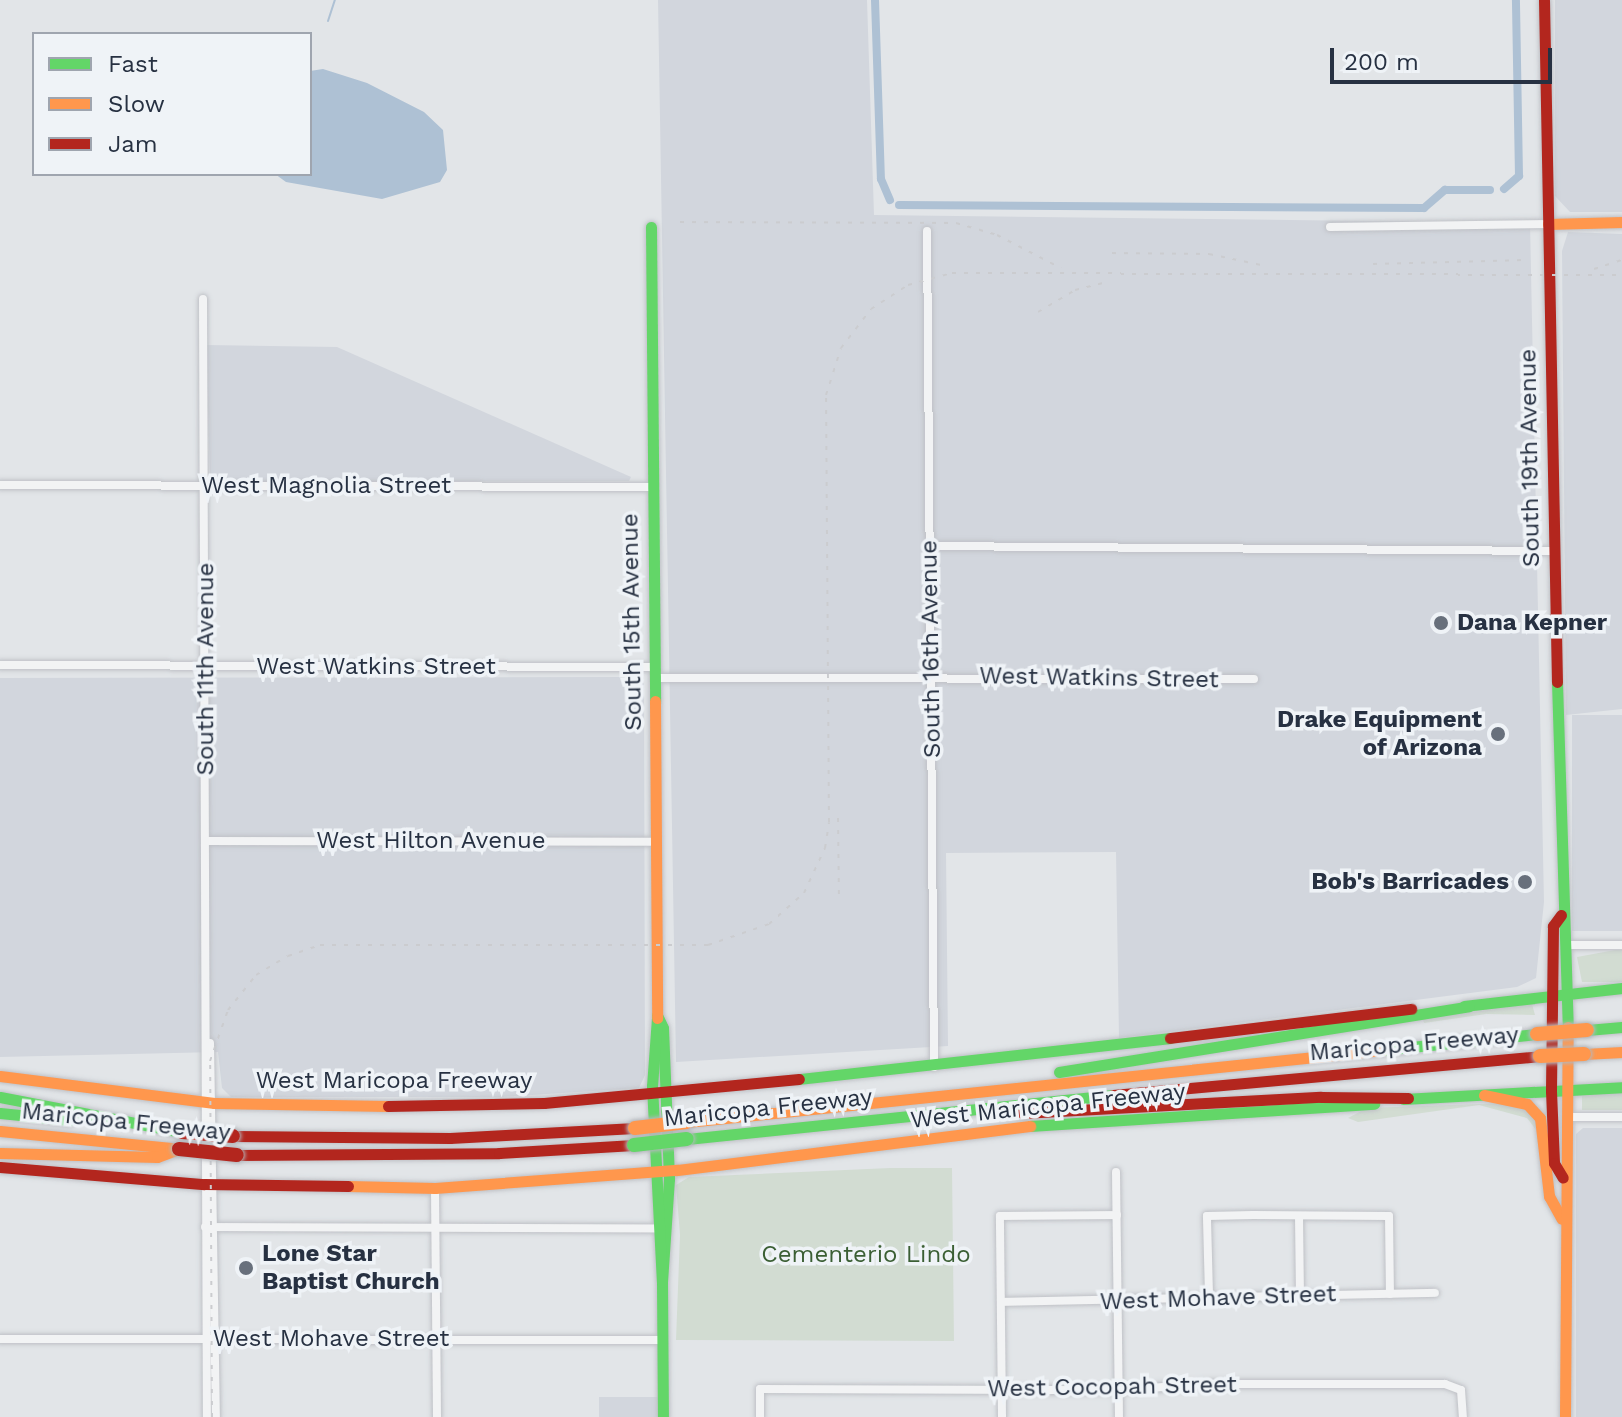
<!DOCTYPE html>
<style>
body{margin:0}
#map{position:relative;width:1622px;height:1417px;overflow:hidden;background:#e2e5e8;font-family:"Work Sans",sans-serif}
div>[style]{position:absolute}
[style*='--x']{left:calc(var(--x)*1px);top:calc(var(--y)*1px);width:calc(var(--w)*1px);rotate:calc(var(--a)*1deg)}
.built>*{inset:0;background:#d2d6dd;transform-origin:0 0}
.green>*{inset:0;background:#d2dcd2}
.water>*{inset:0;background:#aec1d4}
.stream>*{height:2px;margin:-1px;padding:0 1px;transform-origin:1px;border-radius:1px;background:#aec1d4}
.canal>*{height:8px;margin:-4px;padding:0 4px;transform-origin:4px;border-radius:4px;background:#aec1d4}
.roads{filter:drop-shadow(0 0 2px #bfc1c6) drop-shadow(0 0 2px #bfc1c6)}
.street>*{height:8px;margin:-4px;padding:0 4px;transform-origin:4px;border-radius:4px;background:#f2f3f4}
.fast>*{height:11px;margin:-5.5px;padding:0 5.5px;transform-origin:5.5px;border-radius:5.5px;background:#63d668}
.slow>*{height:11px;margin:-5.5px;padding:0 5.5px;transform-origin:5.5px;border-radius:5.5px;background:#ff974d}
.jam>*{height:11px;margin:-5.5px;padding:0 5.5px;transform-origin:5.5px;border-radius:5.5px;background:#b3261e}
.rail>*{height:2px;margin-top:-1px;transform-origin:0;background:repeating-linear-gradient(90deg,#cbcccf 0 4px,transparent 0 12px)}
.bridges{filter:drop-shadow(0 0 2px #b4b7bc) drop-shadow(0 0 2px #b4b7bc)}
.fast-bridge>*{height:14px;margin:-7px;padding:0 7px;transform-origin:7px;border-radius:7px;background:#63d668}
.slow-bridge>*{height:14px;margin:-7px;padding:0 7px;transform-origin:7px;border-radius:7px;background:#ff974d}
.jam-bridge>*{height:14px;margin:-7px;padding:0 7px;transform-origin:7px;border-radius:7px;background:#b3261e}
.dots>*{width:22px;height:22px;translate:-50% -50%;box-sizing:border-box;border:4px solid #eff3f7;border-radius:50%}
span{translate:-50% -50%;white-space:nowrap;text-align:center;line-height:1.15;-webkit-text-stroke:7px #eff3f7;paint-order:stroke}
.street-label{font-size:24px;color:#273142}
.poi-label{font-size:24px;color:#273142;font-weight:700}
.left{translate:0 -50%;text-align:left}
.right{translate:-100% -50%;text-align:right}
.park-label{font-size:24px;color:#3b5f34}
.legend{position:absolute;left:32px;top:32px;width:280px;height:144px;box-sizing:border-box;background:#eff3f7;border:2px solid #9fa5af;margin:0;padding:10px 14px;list-style:none;font-size:24px;color:#273142}
.legend li{display:flex;align-items:center;gap:16px;height:40px}
.legend b{width:40px;border:2px solid #9fa5af}
.scale{position:absolute;left:1330px;top:48px;width:222px;height:36px;box-sizing:border-box;border:4px solid #273142;border-top:0;padding-left:10px;font-size:24px;line-height:28px;white-space:nowrap;color:#273142;-webkit-text-stroke:6px #eff3f7;paint-order:stroke}
</style>
<div id="map">
<div class="built">
<i style="clip-path:polygon(658px 0,867px 0,874px 215px,1530px 223px,1544px 902px,1536px 978px,1517px 987px,1119px 1038px,1116px 852px,946px 853px,948px 1046px,676px 1062px)"></i>
<i style="clip-path:polygon(1555px 0,1622px 0,1622px 212px,1570px 212px,1555px 196px)"></i>
<i style="clip-path:polygon(1568px 232px,1622px 234px,1622px 709px,1566px 715px,1562px 251px)"></i>
<i style="clip-path:polygon(206px 345px,337px 347px,631px 477px,629px 481px,221px 482px,210px 476px)"></i>
<i style="clip-path:polygon(639px 677px,644px 684px,645px 1075px,639px 1088px,499px 1097px,231px 1097px,222px 1088px,218px 1052px,0 1057px,0 678px)"></i>
<i style="left:1622px;top:715px;width:216px;height:50px;rotate:90deg"></i>
<i style="clip-path:polygon(1622px 1128px,1622px 1417px,1576px 1417px,1576px 1134px,1583px 1128px)"></i>
<i style="left:599px;top:1397px;width:61px;height:20px"></i>
</div>
<div class="green">
<i style="clip-path:polygon(1615px 950px,1622px 950px,1622px 982px,1582px 982px,1577px 957px)"></i>
<i style="clip-path:polygon(1532px 1004px,1535px 1015px,1486px 1014px,1424px 1023px,1423px 1019px)"></i>
<i style="clip-path:polygon(1622px 1091px,1622px 1110px,1582px 1110px,1582px 1096px)"></i>
<i style="clip-path:polygon(1507px 1103px,1521px 1105px,1536px 1119px,1537px 1131px,1527px 1118px,1479px 1105px,1358px 1122px,1348px 1118px,1367px 1108px)"></i>
<i style="clip-path:polygon(890px 1168px,952px 1168px,954px 1341px,676px 1340px,680px 1235px,676px 1185px,689px 1177px)"></i>
</div>
<div class="water">
<i style="clip-path:polygon(323px 69px,367px 83px,424px 112px,443px 130px,447px 170px,440px 182px,382px 199px,286px 182px,275px 174px,310px 174px,310px 71px)"></i>
</div>
<div class="stream">
<i style="--x:328;--y:21;--w:22;--a:-72"></i>
</div>
<div class="canal">
<i style="--x:875;--y:0;--w:179;--a:88.1"></i>
<i style="--x:881;--y:179;--w:23;--a:67"></i>
<i style="--x:1504;--y:189;--w:20;--a:-41"></i>
<i style="--x:1519;--y:176;--w:176;--a:-91"></i>
<i style="--x:899;--y:205;--w:525;--a:0.33"></i>
<i style="--x:1424;--y:208;--w:28;--a:-41"></i>
<i style="--x:1445;--y:190;--w:45;--a:0"></i>
</div>
<div class="roads">
<div class="street">
<i style="--x:1330;--y:227;--w:218;--a:-0.8"></i>
<i style="--x:927;--y:231;--w:836;--a:89.52"></i>
<i style="--x:203;--y:299;--w:1118;--a:89.8"></i>
<i style="--x:0;--y:485;--w:652;--a:0.18"></i>
<i style="--x:930;--y:546;--w:624;--a:0.46"></i>
<i style="--x:0;--y:665;--w:655;--a:0.17"></i>
<i style="--x:655;--y:678;--w:599;--a:0.1"></i>
<i style="--x:207;--y:841;--w:448;--a:0.1"></i>
<i style="--x:1568;--y:945;--w:54;--a:0"></i>
<i style="--x:210;--y:1043;--w:374;--a:89.1"></i>
<i style="--x:1570;--y:1117;--w:52;--a:0"></i>
<i style="--x:1116;--y:1172;--w:245;--a:89.3"></i>
<i style="--x:435;--y:1188;--w:229;--a:89.5"></i>
<i style="--x:1299;--y:1216;--w:78;--a:89.3"></i>
<i style="--x:205;--y:1227;--w:459;--a:0.2"></i>
<i style="--x:1209;--y:1295;--w:79;--a:-91.5"></i>
<i style="--x:1207;--y:1216;--w:46;--a:-1.2"></i>
<i style="--x:1253;--y:1215;--w:136;--a:0.4"></i>
<i style="--x:1389;--y:1216;--w:78;--a:89.3"></i>
<i style="--x:1001;--y:1302;--w:434;--a:-1.2"></i>
<i style="--x:0;--y:1339;--w:662;--a:0.09"></i>
<i style="--x:760;--y:1417;--w:28;--a:-90"></i>
<i style="--x:760;--y:1389;--w:359;--a:0.2"></i>
<i style="--x:1119;--y:1390;--w:89;--a:-3.9"></i>
<i style="--x:1208;--y:1384;--w:237;--a:0"></i>
<i style="--x:1445;--y:1384;--w:17;--a:21"></i>
<i style="--x:1461;--y:1390;--w:27;--a:86"></i>
<i style="--x:1002;--y:1417;--w:201;--a:-90.6"></i>
<i style="--x:1000;--y:1216;--w:117;--a:-0.5"></i>
</div>
<div class="fast">
<i style="--x:651;--y:227;--w:474;--a:89.5"></i>
<i style="--x:1557;--y:682;--w:345;--a:88.2"></i>
<i style="--x:1464;--y:1006;--w:159;--a:-6.5"></i>
<i style="--x:657;--y:1015;--w:14;--a:65"></i>
<i style="--x:663;--y:1028;--w:151;--a:87.7"></i>
<i style="--x:669;--y:1179;--w:103;--a:93.9"></i>
<i style="--x:662;--y:1282;--w:135;--a:89.6"></i>
<i style="--x:657;--y:1018;--w:68;--a:94.2"></i>
<i style="--x:652;--y:1086;--w:196;--a:87.1"></i>
<i style="--x:1587;--y:1030;--w:35;--a:-5"></i>
<i style="--x:1382;--y:1050;--w:156;--a:-5.9"></i>
<i style="--x:1059;--y:1072;--w:415;--a:-9.1"></i>
<i style="--x:799;--y:1079;--w:373;--a:-6.3"></i>
<i style="--x:0;--y:1097;--w:185;--a:10.9"></i>
<i style="--x:1403;--y:1099;--w:219;--a:-3.1"></i>
<i style="--x:0;--y:1113;--w:70;--a:5.7"></i>
<i style="--x:1030;--y:1126;--w:345;--a:-3.7"></i>
<i style="--x:687;--y:1139;--w:428;--a:-5.9"></i>
</div>
<div class="slow">
<i style="--x:1548;--y:224;--w:74;--a:-1.5"></i>
<i style="--x:655;--y:701;--w:317;--a:89.6"></i>
<i style="--x:1584;--y:1054;--w:38;--a:-3"></i>
<i style="--x:0;--y:1076;--w:216;--a:7.2"></i>
<i style="--x:214;--y:1103;--w:174;--a:1"></i>
<i style="--x:1484;--y:1095;--w:44;--a:11.8"></i>
<i style="--x:1527;--y:1104;--w:19;--a:47"></i>
<i style="--x:1540;--y:1118;--w:79;--a:83.4"></i>
<i style="--x:1549;--y:1196;--w:26;--a:61"></i>
<i style="--x:687;--y:1122;--w:699;--a:-5.91"></i>
<i style="--x:0;--y:1131;--w:172;--a:5.7"></i>
<i style="--x:0;--y:1153;--w:157;--a:1.5"></i>
<i style="--x:157;--y:1157;--w:23;--a:-20"></i>
<i style="--x:348;--y:1186;--w:87;--a:1.3"></i>
<i style="--x:435;--y:1188;--w:243;--a:-4.3"></i>
<i style="--x:677;--y:1170;--w:356;--a:-7.1"></i>
<i style="--x:1565;--y:1417;--w:390;--a:-89.6"></i>
</div>
<div class="jam">
<i style="--x:1544;--y:0;--w:682;--a:88.91"></i>
<i style="--x:1561;--y:915;--w:14;--a:126"></i>
<i style="--x:1553;--y:926;--w:165;--a:90.7"></i>
<i style="--x:1551;--y:1091;--w:72;--a:87.6"></i>
<i style="--x:1554;--y:1163;--w:17;--a:59"></i>
<i style="--x:1170;--y:1038;--w:243;--a:-6.9"></i>
<i style="--x:1113;--y:1095;--w:429;--a:-5.2"></i>
<i style="--x:388;--y:1106;--w:156;--a:-1.1"></i>
<i style="--x:544;--y:1103;--w:256;--a:-5.4"></i>
<i style="--x:1022;--y:1113;--w:299;--a:-3.1"></i>
<i style="--x:1321;--y:1097;--w:87;--a:0.7"></i>
<i style="--x:233;--y:1136;--w:217;--a:0.5"></i>
<i style="--x:450;--y:1138;--w:185;--a:-3.1"></i>
<i style="--x:237;--y:1155;--w:262;--a:-0.4"></i>
<i style="--x:499;--y:1153;--w:135;--a:-3.4"></i>
<i style="--x:0;--y:1167;--w:205;--a:4.8"></i>
<i style="--x:204;--y:1184;--w:144;--a:0.8"></i>
</div>
</div>
<div class="rail">
<i style="--x:680;--y:222;--w:276;--a:0.2"></i>
<i style="--x:956;--y:223;--w:43;--a:16.3"></i>
<i style="--x:997;--y:235;--w:72;--a:27.3"></i>
<i style="--x:1112;--y:253;--w:97;--a:0.6"></i>
<i style="--x:1209;--y:254;--w:58;--a:11.9"></i>
<i style="--x:1373;--y:264;--w:149;--a:-1.5"></i>
<i style="--x:1594;--y:269;--w:29;--a:-18"></i>
<i style="--x:1038;--y:312;--w:43;--a:-30.7"></i>
<i style="--x:1075;--y:290;--w:36;--a:-14"></i>
<i style="--x:838;--y:818;--w:79;--a:89.3"></i>
<i style="--x:212;--y:1417;--w:356;--a:-90.3"></i>
<i style="--x:210;--y:1061;--w:54;--a:-70.6"></i>
<i style="--x:228;--y:1010;--w:45;--a:-51.3"></i>
<i style="--x:256;--y:975;--w:37;--a:-31"></i>
<i style="--x:288;--y:956;--w:34;--a:-19"></i>
<i style="--x:320;--y:945;--w:388;--a:0"></i>
<i style="--x:708;--y:945;--w:65;--a:-19"></i>
<i style="--x:769;--y:924;--w:47;--a:-41.5"></i>
<i style="--x:804;--y:893;--w:50;--a:-65"></i>
<i style="--x:825;--y:848;--w:26;--a:-81"></i>
<i style="--x:829;--y:822;--w:427;--a:-90.4"></i>
<i style="--x:826;--y:395;--w:49;--a:-72.3"></i>
<i style="--x:841;--y:348;--w:49;--a:-52.4"></i>
<i style="--x:871;--y:309;--w:44;--a:-33"></i>
<i style="--x:908;--y:285;--w:46;--a:-15.3"></i>
<i style="--x:952;--y:273;--w:670;--a:0.17"></i>
</div>
<div class="bridges">
<div class="fast-bridge">
<i style="--x:634;--y:1145;--w:53;--a:-6.5"></i>
</div>
<div class="slow-bridge">
<i style="--x:1537;--y:1034;--w:50;--a:-4.6"></i>
<i style="--x:1540;--y:1056;--w:44;--a:-2.6"></i>
<i style="--x:635;--y:1128;--w:52;--a:-6.6"></i>
</div>
<div class="jam-bridge">
<i style="--x:182;--y:1132;--w:51;--a:4.5"></i>
<i style="--x:179;--y:1149;--w:58;--a:5.9"></i>
</div>
</div>
<div class="dots">
<i style="left:1441px;top:623px;background:#68707c"></i>
<i style="left:1498px;top:734px;background:#68707c"></i>
<i style="left:1525px;top:882px;background:#68707c"></i>
<i style="left:246px;top:1268px;background:#68707c"></i>
</div>
<div class="street-label">
<span style="left:1530px;top:458px;rotate:-91deg">South 19th Avenue</span>
<span style="left:326px;top:486px">West Magnolia Street</span>
<span style="left:632px;top:622px;rotate:-91deg">South 15th Avenue</span>
<span style="left:931px;top:649px;rotate:-91deg">South 16th Avenue</span>
<span style="left:376px;top:667px">West Watkins Street</span>
<span style="left:206px;top:669px;rotate:-90deg">South 11th Avenue</span>
<span style="left:1099px;top:678px;rotate:1deg">West Watkins Street</span>
<span style="left:431px;top:841px">West Hilton Avenue</span>
<span style="left:1414px;top:1044px;rotate:-5deg">Maricopa Freeway</span>
<span style="left:394px;top:1081px">West Maricopa Freeway</span>
<span style="left:1048px;top:1106px;rotate:-6deg">West Maricopa Freeway</span>
<span style="left:768px;top:1108px;rotate:-6deg">Maricopa Freeway</span>
<span style="left:126px;top:1122px;rotate:6deg">Maricopa Freeway</span>
<span style="left:1218px;top:1298px;rotate:-2deg">West Mohave Street</span>
<span style="left:331px;top:1339px">West Mohave Street</span>
<span style="left:1112px;top:1387px;rotate:-1deg">West Cocopah Street</span>
</div>
<div class="poi-label">
<span class="left" style="left:1457px;top:623px">Dana Kepner</span>
<span class="right" style="left:1482px;top:734px">Drake Equipment<br>of Arizona</span>
<span class="right" style="left:1509px;top:882px">Bob's Barricades</span>
<span class="left" style="left:262px;top:1268px">Lone Star<br>Baptist Church</span>
</div>
<div class="park-label">
<span style="left:866px;top:1255px">Cementerio Lindo</span>
</div>
<ul class="legend">
<li><b style="height:10px;background:#63d668"></b>Fast</li>
<li><b style="height:10px;background:#ff974d"></b>Slow</li>
<li><b style="height:10px;background:#b3261e"></b>Jam</li>
</ul>
<div class="scale">200 m</div>
</div>
